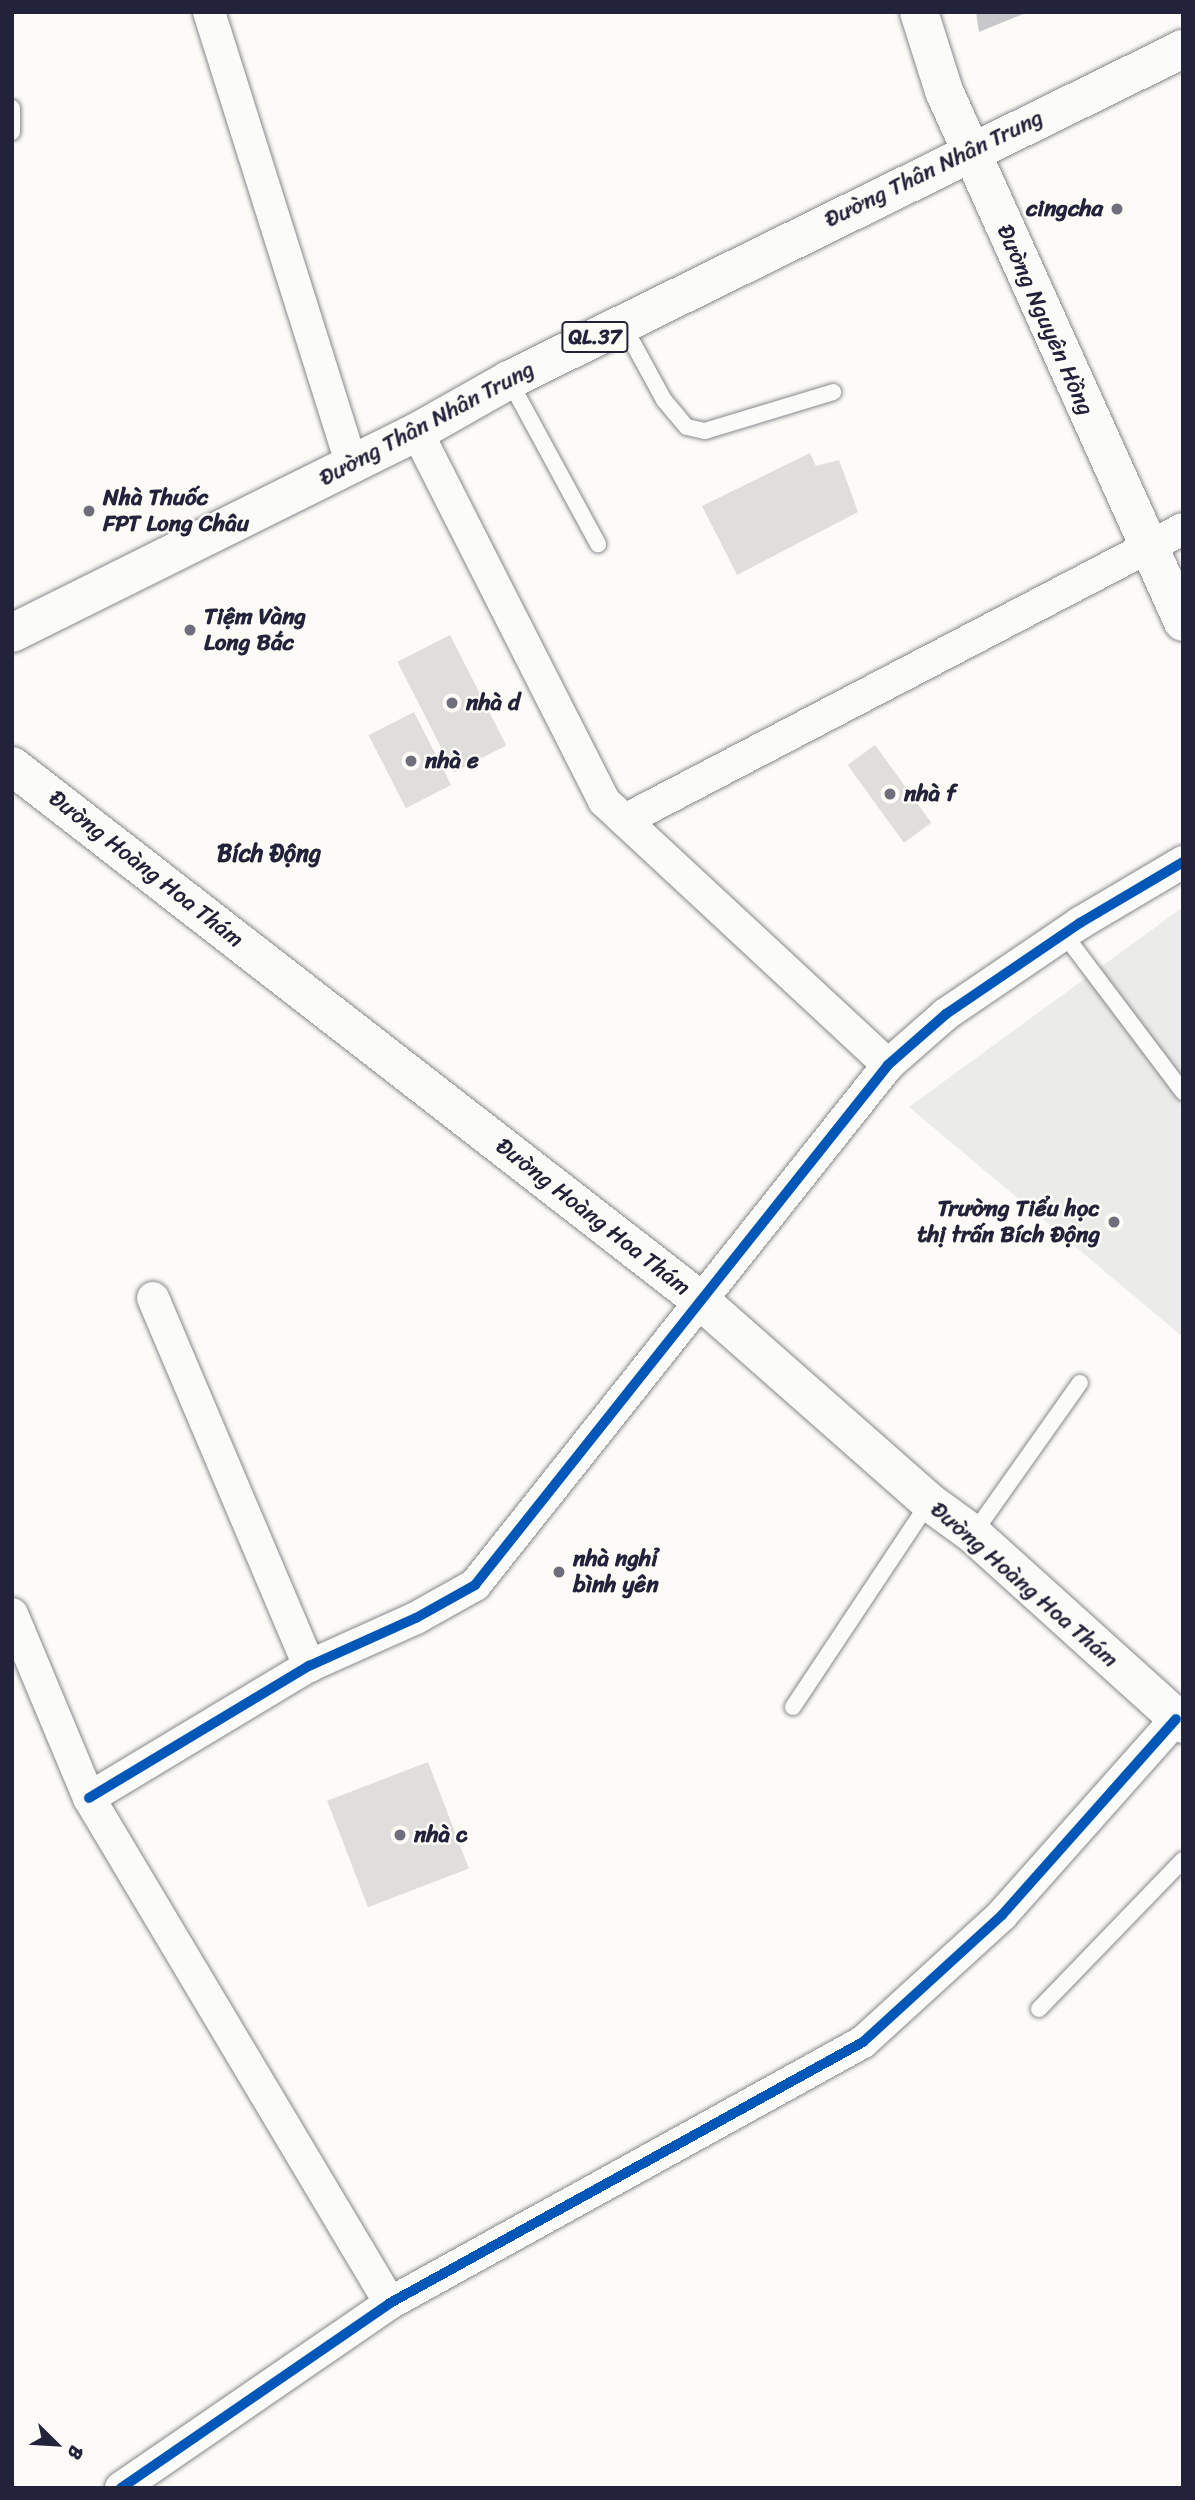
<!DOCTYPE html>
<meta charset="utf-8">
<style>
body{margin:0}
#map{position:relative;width:1195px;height:2500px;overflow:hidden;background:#fcfbf8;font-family:Sriracha,sans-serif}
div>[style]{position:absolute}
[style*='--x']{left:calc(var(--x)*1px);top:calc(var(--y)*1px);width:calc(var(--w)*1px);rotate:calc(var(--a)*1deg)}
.built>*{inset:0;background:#ebebe9}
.water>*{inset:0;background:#c8c8ca}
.building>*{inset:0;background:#dfdedd;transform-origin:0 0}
.roads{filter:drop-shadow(0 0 2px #88888c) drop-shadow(0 0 2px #88888c)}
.lane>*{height:16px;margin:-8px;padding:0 8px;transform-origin:8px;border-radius:8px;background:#fbfbf9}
.street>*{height:32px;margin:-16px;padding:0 16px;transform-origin:16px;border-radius:16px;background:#fbfbf9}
.secondary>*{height:38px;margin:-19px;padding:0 19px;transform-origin:19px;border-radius:19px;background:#fbfbf9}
.highway>*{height:38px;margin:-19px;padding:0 19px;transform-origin:19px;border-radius:19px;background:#fbfbf9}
.cycleway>*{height:10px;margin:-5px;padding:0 5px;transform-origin:5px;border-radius:5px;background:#0057b8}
.dots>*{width:19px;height:19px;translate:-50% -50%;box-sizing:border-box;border:4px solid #fdfcf7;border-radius:50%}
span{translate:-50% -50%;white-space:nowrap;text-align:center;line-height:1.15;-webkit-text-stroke:5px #fdfcf7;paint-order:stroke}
.shield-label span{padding:2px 5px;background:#fdfcf7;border:2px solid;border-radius:5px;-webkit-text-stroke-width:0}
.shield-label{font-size:21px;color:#22223b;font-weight:700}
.street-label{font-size:23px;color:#22223b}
.poi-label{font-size:23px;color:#22223b;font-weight:700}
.right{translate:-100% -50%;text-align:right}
.left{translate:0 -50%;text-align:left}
.neighbourhood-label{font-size:24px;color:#22223b;font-weight:700}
.frame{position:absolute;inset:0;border:14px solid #22223b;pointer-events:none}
.north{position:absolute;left:21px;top:2409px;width:70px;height:70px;-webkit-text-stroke:5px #fdfcf7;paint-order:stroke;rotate:114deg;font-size:19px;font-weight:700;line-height:28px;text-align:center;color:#22223b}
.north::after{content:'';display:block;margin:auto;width:24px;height:32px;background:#22223b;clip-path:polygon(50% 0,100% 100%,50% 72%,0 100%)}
</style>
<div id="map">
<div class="built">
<i style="clip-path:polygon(1183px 907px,1183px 1337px,909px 1107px)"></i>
</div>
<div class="water">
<i style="clip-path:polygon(976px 12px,1028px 12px,979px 32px)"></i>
</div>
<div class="building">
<i style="clip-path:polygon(810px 453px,816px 466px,839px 460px,858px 512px,737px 575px,702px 506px)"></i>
<i style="left:450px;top:635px;width:124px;height:59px;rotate:63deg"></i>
<i style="left:414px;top:712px;width:82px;height:51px;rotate:63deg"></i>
<i style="left:875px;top:745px;width:96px;height:34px;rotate:54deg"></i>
<i style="left:428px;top:1762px;width:114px;height:108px;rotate:69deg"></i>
</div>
<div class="roads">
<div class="lane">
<i style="--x:12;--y:108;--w:24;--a:90"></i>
<i style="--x:622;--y:323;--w:88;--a:61.4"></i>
<i style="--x:664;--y:400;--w:35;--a:50"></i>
<i style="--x:687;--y:427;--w:18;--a:13"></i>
<i style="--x:705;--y:431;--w:134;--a:-16.9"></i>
<i style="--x:509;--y:380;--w:187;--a:61.5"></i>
<i style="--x:1064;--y:934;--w:198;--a:53"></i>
<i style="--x:973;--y:1534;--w:185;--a:-54.7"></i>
<i style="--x:793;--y:1707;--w:246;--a:-56.4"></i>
<i style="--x:1039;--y:2009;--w:207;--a:-46"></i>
</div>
<div class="street">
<i style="--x:209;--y:12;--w:475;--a:72.5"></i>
<i style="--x:417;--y:432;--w:414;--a:63.1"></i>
<i style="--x:604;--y:801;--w:388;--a:42.9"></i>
<i style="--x:625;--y:820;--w:629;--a:-27.54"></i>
<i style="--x:153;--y:1298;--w:400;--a:67"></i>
<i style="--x:12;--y:1614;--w:199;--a:67.3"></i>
<i style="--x:89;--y:1798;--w:588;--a:59.2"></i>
<i style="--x:89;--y:1798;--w:257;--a:-31"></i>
<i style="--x:309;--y:1666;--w:117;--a:-24.2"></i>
<i style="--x:416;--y:1618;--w:68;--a:-29.2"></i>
<i style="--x:475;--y:1585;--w:664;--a:-51.54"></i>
<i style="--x:888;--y:1065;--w:77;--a:-41.3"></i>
<i style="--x:946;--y:1014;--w:162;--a:-34.2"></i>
<i style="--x:1080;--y:923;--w:120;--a:-30.6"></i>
<i style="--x:121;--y:2488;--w:326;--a:-34.5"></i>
<i style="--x:390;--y:2303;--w:540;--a:-28.89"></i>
<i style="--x:863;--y:2042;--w:188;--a:-42.4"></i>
<i style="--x:1002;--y:1915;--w:262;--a:-48.4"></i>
</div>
<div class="secondary">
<i style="--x:919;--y:12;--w:83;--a:72.4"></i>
<i style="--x:944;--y:91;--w:582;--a:65.77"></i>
<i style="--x:12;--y:766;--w:871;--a:37.82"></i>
<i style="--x:700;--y:1300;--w:305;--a:41.4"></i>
<i style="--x:929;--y:1502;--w:54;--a:36"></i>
<i style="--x:973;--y:1534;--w:283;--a:42.1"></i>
</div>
<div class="highway">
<i style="--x:12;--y:633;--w:452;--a:-26.4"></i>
<i style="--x:417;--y:432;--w:106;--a:-29.5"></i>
<i style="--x:509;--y:380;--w:751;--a:-26.16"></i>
</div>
</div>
<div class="cycleway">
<i style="--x:89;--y:1798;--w:257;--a:-31"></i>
<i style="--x:309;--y:1666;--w:117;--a:-24.2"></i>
<i style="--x:416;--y:1618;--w:68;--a:-29.2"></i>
<i style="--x:475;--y:1585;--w:664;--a:-51.54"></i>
<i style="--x:888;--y:1065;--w:77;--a:-41.3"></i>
<i style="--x:946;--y:1014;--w:162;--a:-34.2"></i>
<i style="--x:1080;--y:923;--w:120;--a:-30.6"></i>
<i style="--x:121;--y:2488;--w:326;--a:-34.5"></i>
<i style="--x:390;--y:2303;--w:540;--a:-28.89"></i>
<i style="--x:863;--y:2042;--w:188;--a:-42.4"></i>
<i style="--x:1002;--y:1915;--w:262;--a:-48.4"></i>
</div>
<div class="dots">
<i style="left:1117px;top:209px;background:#6e6e7d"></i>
<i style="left:89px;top:511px;background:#6e6e7d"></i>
<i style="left:190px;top:630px;background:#6e6e7d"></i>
<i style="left:452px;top:703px;background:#6e6e7d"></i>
<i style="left:411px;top:761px;background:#6e6e7d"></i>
<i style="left:890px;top:794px;background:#6e6e7d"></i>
<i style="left:1114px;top:1222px;background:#6e6e7d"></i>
<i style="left:559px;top:1572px;background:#6e6e7d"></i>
<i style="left:400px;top:1835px;background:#6e6e7d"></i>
</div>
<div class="shield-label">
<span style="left:595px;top:337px">QL.37</span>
</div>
<div class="street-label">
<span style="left:934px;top:169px;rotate:-26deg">Đường Thân Nhân Trung</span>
<span style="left:1045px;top:320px;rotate:66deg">Đường Nguyên Hồng</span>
<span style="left:427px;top:424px;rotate:-28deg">Đường Thân Nhân Trung</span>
<span style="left:146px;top:869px;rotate:38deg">Đường Hoàng Hoa Thám</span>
<span style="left:593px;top:1217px;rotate:38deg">Đường Hoàng Hoa Thám</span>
<span style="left:1024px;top:1585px;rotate:41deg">Đường Hoàng Hoa Thám</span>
</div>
<div class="poi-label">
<span class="right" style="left:1103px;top:209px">cingcha</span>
<span class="left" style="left:103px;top:511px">Nhà Thuốc<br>FPT Long Châu</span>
<span class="left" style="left:204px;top:630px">Tiệm Vàng<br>Long Bắc</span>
<span class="left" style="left:466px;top:703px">nhà d</span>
<span class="left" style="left:425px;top:761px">nhà e</span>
<span class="left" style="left:904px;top:794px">nhà f</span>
<span class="right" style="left:1100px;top:1222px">Trường Tiểu học<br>thị trấn Bích Động</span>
<span class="left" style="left:573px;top:1572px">nhà nghỉ<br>bình yên</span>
<span class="left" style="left:414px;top:1835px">nhà c</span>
</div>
<div class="neighbourhood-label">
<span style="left:269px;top:854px">Bích Động</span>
</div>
<div class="frame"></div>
<div class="north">B</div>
</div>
